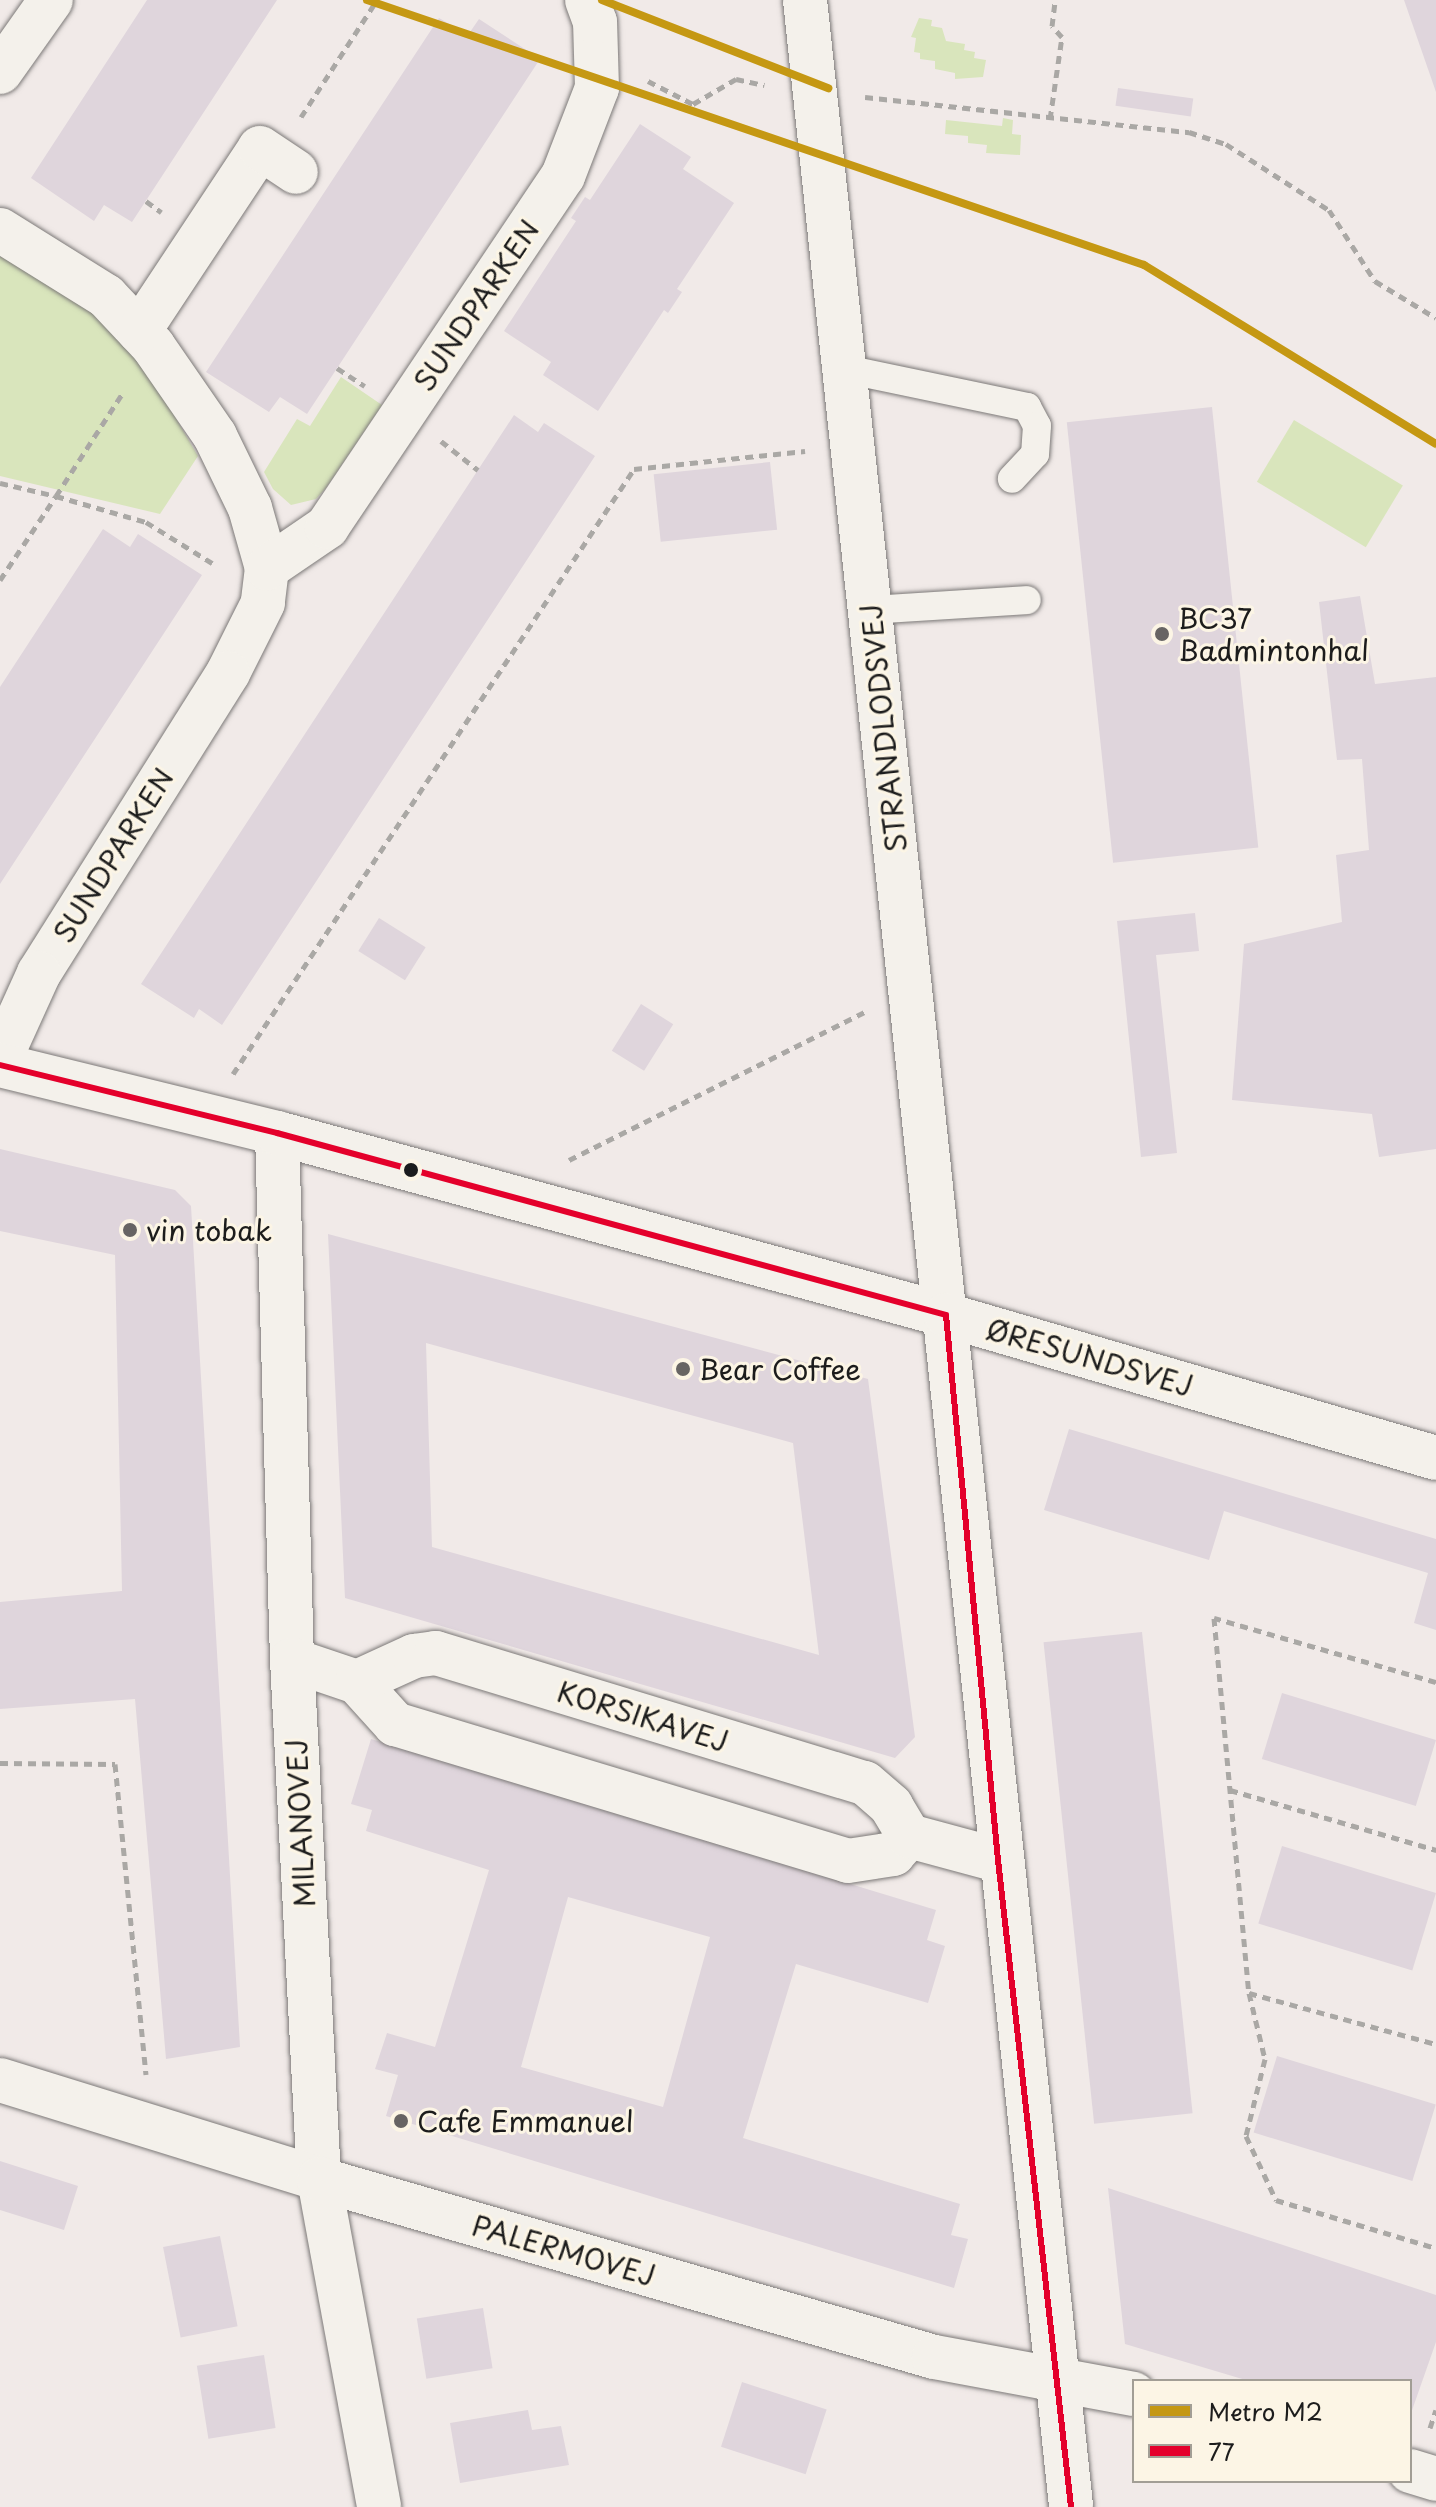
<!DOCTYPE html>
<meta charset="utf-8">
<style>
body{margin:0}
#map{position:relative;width:1436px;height:2507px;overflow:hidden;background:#f1eae8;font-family:"Playpen Sans",sans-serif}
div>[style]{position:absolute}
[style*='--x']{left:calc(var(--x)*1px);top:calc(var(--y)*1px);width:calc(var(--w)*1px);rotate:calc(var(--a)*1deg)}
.green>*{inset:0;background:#d9e5bc;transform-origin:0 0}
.building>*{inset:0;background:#dfd5dc;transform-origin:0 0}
.path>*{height:5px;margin-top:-2.5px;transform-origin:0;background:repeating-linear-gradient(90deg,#aaa8a5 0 8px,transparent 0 14px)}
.roads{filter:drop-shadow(0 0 2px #7c7978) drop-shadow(0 0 2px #7c7978)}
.lane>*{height:28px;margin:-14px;padding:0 14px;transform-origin:14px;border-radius:14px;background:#f4f1eb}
.street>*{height:44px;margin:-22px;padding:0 22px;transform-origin:22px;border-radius:22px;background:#f4f1eb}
.secondary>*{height:44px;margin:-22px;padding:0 22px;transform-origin:22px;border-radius:22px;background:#f4f1eb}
.bus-1>*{height:6px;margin:-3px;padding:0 3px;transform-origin:3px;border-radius:3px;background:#e4002b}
.metro-1>*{height:8px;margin:-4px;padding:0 4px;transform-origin:4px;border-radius:4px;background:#c59813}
.dots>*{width:22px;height:22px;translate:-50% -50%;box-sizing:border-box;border:4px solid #fcf5e5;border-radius:50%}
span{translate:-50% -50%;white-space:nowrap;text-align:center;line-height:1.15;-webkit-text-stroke:6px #fcf5e5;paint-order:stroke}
.street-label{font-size:28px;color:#1c1c1c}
.poi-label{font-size:28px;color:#1c1c1c}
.left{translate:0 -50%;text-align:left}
.legend{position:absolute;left:1132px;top:2379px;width:280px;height:104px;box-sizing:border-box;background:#fcf5e5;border:2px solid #a29e95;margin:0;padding:10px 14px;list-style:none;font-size:24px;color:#1c1c1c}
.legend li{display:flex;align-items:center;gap:16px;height:40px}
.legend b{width:40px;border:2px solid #a29e95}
</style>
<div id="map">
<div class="green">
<i style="clip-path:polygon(919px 18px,932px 20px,931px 26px,942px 28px,946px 41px,965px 44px,964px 50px,975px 52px,974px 58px,986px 60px,983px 77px,955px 79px,955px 73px,935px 69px,935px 61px,920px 59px,920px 53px,914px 52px,916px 38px,911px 37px)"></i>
<i style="clip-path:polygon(1003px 118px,1013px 120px,1012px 134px,1021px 135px,1020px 155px,986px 153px,987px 145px,968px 143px,968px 136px,945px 134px,946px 120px,1002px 126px)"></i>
<i style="clip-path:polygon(0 245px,83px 297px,147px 369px,198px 456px,160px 514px,0 476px)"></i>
<i style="clip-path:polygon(341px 377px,382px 405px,326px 488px,316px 499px,291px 505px,273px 489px,264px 472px,297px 419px,310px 426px)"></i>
<i style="left:1294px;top:420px;width:127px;height:72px;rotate:31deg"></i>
</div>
<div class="building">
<i style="clip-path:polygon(147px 0,277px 0,132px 222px,104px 205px,94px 221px,31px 178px)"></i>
<i style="clip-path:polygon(1404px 0,1436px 0,1436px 92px)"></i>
<i style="clip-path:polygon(439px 18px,468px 35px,479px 19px,540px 59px,307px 414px,280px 397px,269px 412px,206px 372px)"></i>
<i style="left:1118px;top:88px;width:76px;height:18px;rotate:8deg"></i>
<i style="clip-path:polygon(640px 124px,691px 157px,683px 169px,734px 203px,677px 289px,682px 292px,668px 313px,664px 310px,598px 411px,543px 375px,551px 362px,504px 331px,576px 221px,571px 218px,585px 197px,590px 200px)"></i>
<i style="left:1212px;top:407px;width:443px;height:146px;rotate:84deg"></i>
<i style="clip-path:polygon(514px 415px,538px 432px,544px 423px,595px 456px,222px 1025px,199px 1009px,194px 1018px,141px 984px)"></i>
<i style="left:770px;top:462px;width:68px;height:117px;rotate:84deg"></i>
<i style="clip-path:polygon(103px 529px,130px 547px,138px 534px,202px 575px,0 884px,0 687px)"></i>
<i style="clip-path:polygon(1360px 596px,1375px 684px,1436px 677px,1436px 1149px,1379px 1157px,1372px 1114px,1232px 1100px,1244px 944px,1342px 922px,1336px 855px,1369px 850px,1362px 759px,1337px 760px,1319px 602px)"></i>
<i style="clip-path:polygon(1195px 913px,1199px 951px,1156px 955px,1177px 1153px,1141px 1157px,1117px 921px)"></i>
<i style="left:379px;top:918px;width:55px;height:39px;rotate:32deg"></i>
<i style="left:641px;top:1004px;width:38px;height:55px;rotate:32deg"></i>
<i style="clip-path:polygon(0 1149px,175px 1190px,191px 1206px,240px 2047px,166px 2059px,135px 1699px,0 1709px,0 1602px,122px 1591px,115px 1255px,0 1231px)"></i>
<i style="clip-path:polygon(evenodd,328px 1234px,868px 1379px,915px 1737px,895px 1758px,345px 1598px,328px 1234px,426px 1343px,793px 1443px,819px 1655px,432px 1547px,426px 1343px)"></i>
<i style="clip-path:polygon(1069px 1429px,1436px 1539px,1436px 1630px,1414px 1623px,1428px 1573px,1224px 1511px,1209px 1560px,1044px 1510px)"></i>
<i style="left:1142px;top:1632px;width:484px;height:99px;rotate:84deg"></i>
<i style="left:1282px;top:1693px;width:161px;height:69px;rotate:17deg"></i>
<i style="clip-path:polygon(evenodd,371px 1739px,936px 1910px,927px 1940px,945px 1946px,928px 2003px,796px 1964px,743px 2138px,960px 2204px,951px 2235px,968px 2239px,954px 2288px,386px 2116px,398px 2075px,375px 2069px,387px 2033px,435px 2047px,489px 1870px,366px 1831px,372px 1810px,351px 1804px,371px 1739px,568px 1897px,710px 1937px,663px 2107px,521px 2067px,568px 1897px)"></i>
<i style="left:1282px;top:1846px;width:161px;height:81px;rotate:17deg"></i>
<i style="left:1277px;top:2056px;width:166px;height:80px;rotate:17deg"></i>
<i style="clip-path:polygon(0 2161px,78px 2186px,64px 2230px,0 2210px)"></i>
<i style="clip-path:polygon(1108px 2188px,1436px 2295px,1436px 2342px,1410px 2416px,1410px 2381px,1249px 2381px,1125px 2344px)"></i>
<i style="left:220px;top:2236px;width:92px;height:58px;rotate:79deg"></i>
<i style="left:483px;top:2308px;width:61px;height:67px;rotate:81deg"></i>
<i style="left:264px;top:2355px;width:74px;height:68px;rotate:81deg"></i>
<i style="left:742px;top:2382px;width:89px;height:68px;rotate:18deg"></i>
<i style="clip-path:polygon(528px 2410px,532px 2430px,561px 2426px,569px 2465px,460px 2483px,450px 2423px)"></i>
</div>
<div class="path">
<i style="--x:648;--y:81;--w:51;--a:27.1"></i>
<i style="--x:693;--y:104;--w:50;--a:-30.2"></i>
<i style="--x:736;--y:79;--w:29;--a:12"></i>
<i style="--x:865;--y:97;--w:326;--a:6.2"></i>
<i style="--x:1189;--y:132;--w:39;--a:18"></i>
<i style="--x:1226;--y:144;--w:122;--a:32.7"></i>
<i style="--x:1329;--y:210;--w:85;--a:57.1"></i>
<i style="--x:1375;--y:281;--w:71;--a:31.2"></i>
<i style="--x:301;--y:117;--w:140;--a:-57"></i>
<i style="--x:1050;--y:119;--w:83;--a:-81.7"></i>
<i style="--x:1062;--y:37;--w:15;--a:-132"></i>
<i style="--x:1052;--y:26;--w:26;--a:-83"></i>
<i style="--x:146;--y:201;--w:19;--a:36"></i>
<i style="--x:337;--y:368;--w:33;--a:33"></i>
<i style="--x:441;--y:441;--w:47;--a:38.1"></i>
<i style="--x:0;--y:483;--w:57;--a:13.1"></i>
<i style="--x:56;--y:496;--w:125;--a:-57.1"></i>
<i style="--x:0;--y:580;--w:101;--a:-56.3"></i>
<i style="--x:56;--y:496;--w:94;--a:16.1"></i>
<i style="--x:146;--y:522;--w:78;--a:31.8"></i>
<i style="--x:233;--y:1074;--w:726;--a:-56.46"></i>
<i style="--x:634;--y:469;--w:172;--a:-6"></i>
<i style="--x:569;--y:1160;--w:330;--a:-26.6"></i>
<i style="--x:1436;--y:1682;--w:231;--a:-163.9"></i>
<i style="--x:1214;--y:1618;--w:377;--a:84.7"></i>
<i style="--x:1249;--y:1993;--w:68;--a:76.4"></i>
<i style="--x:1265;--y:2059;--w:79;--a:103.9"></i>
<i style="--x:1246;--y:2136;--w:71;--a:64.9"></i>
<i style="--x:1276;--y:2200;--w:167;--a:16.7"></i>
<i style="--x:0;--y:1763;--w:115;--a:0.5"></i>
<i style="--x:115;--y:1764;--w:312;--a:84.3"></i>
<i style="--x:1230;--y:1790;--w:215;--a:16.2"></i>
<i style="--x:1249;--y:1993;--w:194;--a:15.3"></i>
<i style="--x:1430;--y:2428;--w:19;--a:-72"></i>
</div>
<div class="roads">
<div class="lane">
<i style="--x:845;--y:369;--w:186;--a:11.8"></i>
<i style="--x:1027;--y:407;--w:21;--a:62"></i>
<i style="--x:1037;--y:426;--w:28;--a:94"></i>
<i style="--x:1035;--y:454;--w:34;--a:133"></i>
<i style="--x:870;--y:610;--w:157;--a:-3.6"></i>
</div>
<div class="street">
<i style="--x:0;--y:72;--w:88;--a:-54.7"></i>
<i style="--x:0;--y:230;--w:125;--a:31.9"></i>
<i style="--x:106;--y:296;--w:69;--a:46.8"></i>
<i style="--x:153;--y:346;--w:109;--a:55.4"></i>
<i style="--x:215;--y:436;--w:80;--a:64.1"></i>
<i style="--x:250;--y:508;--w:62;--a:74.2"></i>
<i style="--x:267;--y:568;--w:35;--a:97"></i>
<i style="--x:263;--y:603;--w:78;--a:116.6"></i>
<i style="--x:228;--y:673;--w:355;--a:122.2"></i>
<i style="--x:39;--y:973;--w:94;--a:114.4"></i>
<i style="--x:139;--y:331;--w:219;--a:-56.5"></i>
<i style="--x:260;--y:148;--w:43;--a:33.7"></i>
<i style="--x:267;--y:568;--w:73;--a:-34.3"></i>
<i style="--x:327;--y:527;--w:423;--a:-56.1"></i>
<i style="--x:563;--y:176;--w:94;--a:-68.9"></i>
<i style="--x:597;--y:88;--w:66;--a:-91.7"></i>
<i style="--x:595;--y:22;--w:23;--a:-110"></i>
<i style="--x:277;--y:1133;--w:527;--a:88.37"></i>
<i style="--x:292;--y:1660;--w:520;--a:87.02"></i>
<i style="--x:319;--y:2179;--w:333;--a:79.6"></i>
<i style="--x:292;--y:1660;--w:69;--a:18.7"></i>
<i style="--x:357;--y:1682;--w:57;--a:47.9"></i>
<i style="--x:395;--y:1724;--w:473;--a:16.8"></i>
<i style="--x:848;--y:1861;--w:46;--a:-8.8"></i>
<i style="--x:893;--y:1854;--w:24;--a:-48"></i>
<i style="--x:357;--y:1682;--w:63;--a:-24.5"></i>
<i style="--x:414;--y:1656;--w:22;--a:-8"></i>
<i style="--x:436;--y:1653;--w:448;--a:16.9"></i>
<i style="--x:865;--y:1783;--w:35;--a:41"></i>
<i style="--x:891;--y:1806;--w:35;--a:59"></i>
<i style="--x:909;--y:1836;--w:92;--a:15.1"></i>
<i style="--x:0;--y:2080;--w:334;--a:17.2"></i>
<i style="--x:319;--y:2179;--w:640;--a:16.14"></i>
<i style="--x:934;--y:2357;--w:203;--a:10.5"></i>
<i style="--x:1410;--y:2471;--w:27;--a:17"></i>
</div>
<div class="secondary">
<i style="--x:805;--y:0;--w:2521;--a:83.94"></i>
<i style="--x:0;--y:1065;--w:285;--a:13.8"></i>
<i style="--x:277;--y:1133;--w:693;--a:15.22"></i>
<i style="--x:946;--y:1315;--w:510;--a:16.27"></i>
</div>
</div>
<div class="bus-1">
<i style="--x:0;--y:1065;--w:285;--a:13.8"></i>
<i style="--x:277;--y:1133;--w:693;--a:15.22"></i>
<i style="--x:946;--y:1315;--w:547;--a:84.55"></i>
<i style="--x:998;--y:1860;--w:651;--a:83.56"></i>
</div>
<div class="metro-1">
<i style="--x:367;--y:0;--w:821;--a:18.83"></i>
<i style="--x:1144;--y:265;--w:342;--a:31.5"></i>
<i style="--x:602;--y:0;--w:243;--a:21.3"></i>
</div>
<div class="dots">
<i style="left:1162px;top:634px;background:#676463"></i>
<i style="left:411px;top:1170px;background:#1c1c1c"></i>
<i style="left:130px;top:1230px;background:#676463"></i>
<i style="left:683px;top:1369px;background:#676463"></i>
<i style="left:401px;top:2121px;background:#676463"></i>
</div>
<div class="street-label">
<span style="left:476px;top:305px;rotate:-56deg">SUNDPARKEN</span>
<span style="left:883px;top:728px;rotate:-96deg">STRANDLODSVEJ</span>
<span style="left:113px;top:855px;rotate:-58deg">SUNDPARKEN</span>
<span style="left:1090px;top:1357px;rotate:16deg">ØRESUNDSVEJ</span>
<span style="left:643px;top:1716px;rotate:17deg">KORSIKAVEJ</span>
<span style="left:300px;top:1823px;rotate:-93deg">MILANOVEJ</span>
<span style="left:564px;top:2250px;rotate:16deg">PALERMOVEJ</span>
</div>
<div class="poi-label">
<span class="left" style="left:1178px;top:634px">BC37<br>Badmintonhal</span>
<span class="left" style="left:146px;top:1230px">vin tobak</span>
<span class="left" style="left:699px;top:1369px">Bear Coffee</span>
<span class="left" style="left:417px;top:2121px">Cafe Emmanuel</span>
</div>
<ul class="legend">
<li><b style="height:10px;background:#c59813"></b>Metro M2</li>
<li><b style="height:10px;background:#e4002b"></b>77</li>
</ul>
</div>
